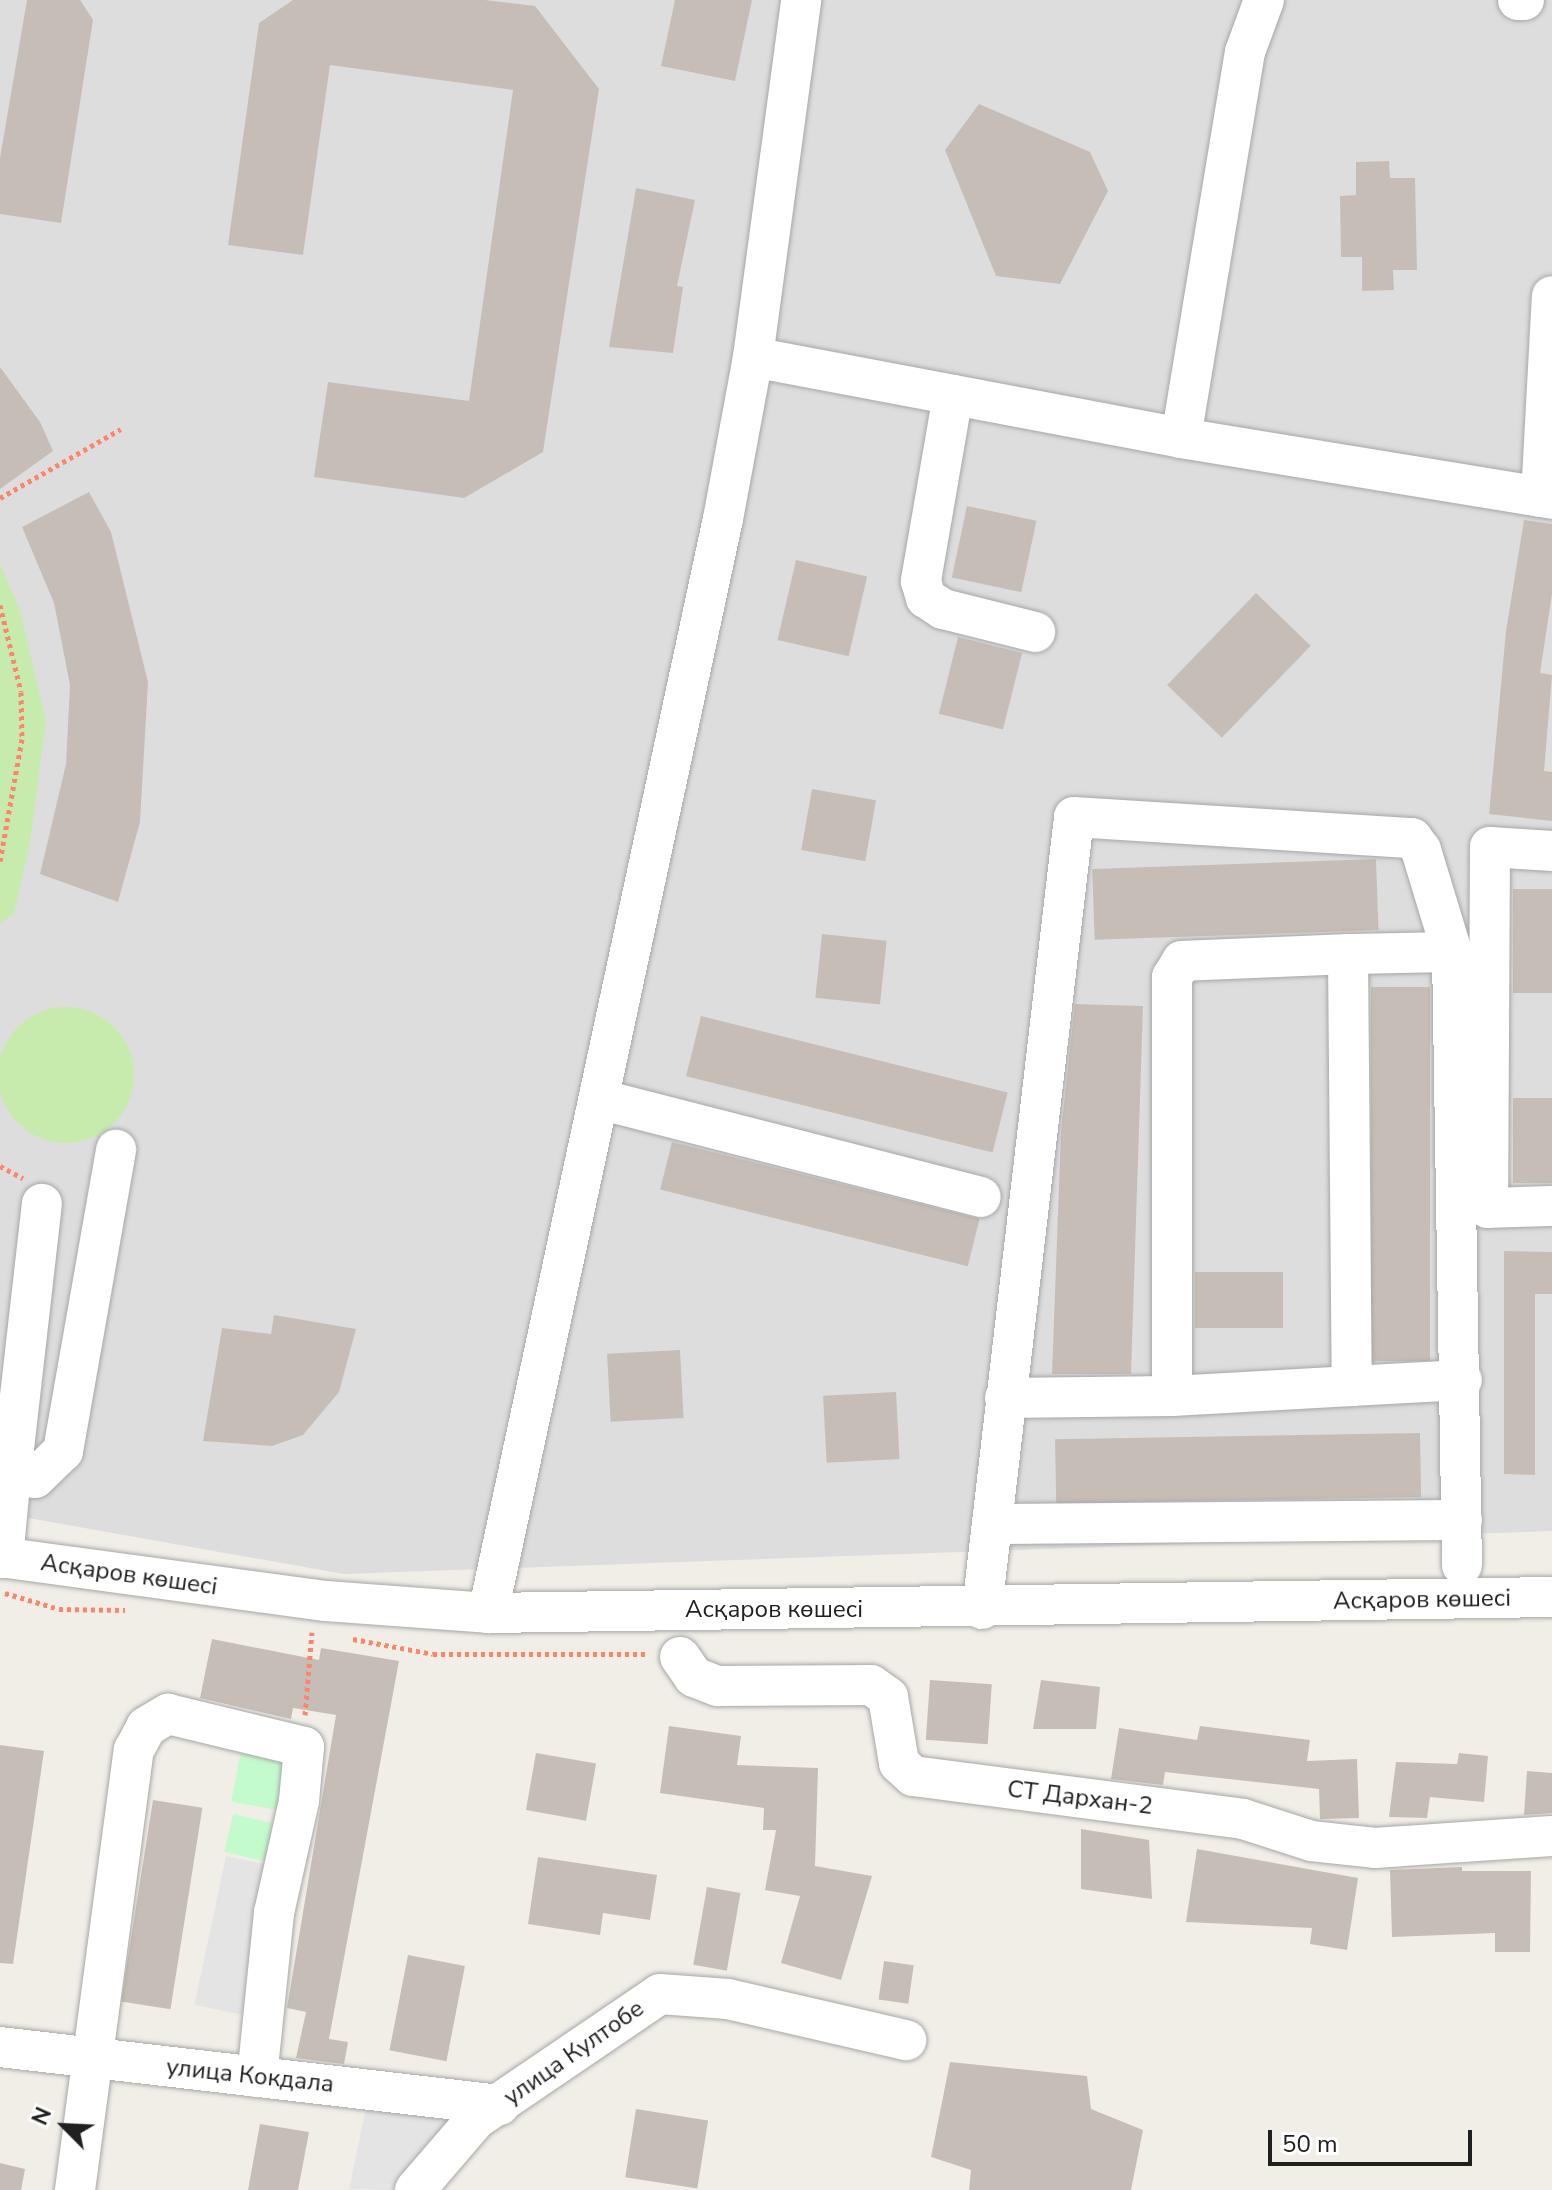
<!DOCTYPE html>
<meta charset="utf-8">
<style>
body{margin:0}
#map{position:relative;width:1552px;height:2190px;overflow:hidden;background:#f1eee7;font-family:"Nunito Sans",sans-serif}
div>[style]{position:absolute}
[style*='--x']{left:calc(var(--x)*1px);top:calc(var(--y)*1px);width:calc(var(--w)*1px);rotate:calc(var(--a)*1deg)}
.residential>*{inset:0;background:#dedddd}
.grass>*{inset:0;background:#c7ebac}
.round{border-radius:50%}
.park>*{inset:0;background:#c4fbcd;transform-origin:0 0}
.parking>*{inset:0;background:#e4e4e4;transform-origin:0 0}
.building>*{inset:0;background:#c6beb6;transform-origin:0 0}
.path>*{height:5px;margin-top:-2.5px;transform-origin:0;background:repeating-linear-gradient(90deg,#fc866c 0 4px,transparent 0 8px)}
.roads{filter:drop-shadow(0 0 2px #a7a7a7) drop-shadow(0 0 2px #a7a7a7)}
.minor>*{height:40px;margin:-20px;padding:0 20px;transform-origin:20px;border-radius:20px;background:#fff}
span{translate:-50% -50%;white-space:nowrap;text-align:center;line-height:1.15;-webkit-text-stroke:7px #fff;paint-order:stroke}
.street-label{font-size:24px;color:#202020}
.north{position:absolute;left:24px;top:2086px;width:80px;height:80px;-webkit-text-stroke:6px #fff;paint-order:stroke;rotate:294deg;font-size:22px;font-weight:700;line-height:32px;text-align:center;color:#202020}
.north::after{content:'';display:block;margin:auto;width:28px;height:36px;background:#202020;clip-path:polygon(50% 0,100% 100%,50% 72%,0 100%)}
.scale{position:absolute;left:1268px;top:2130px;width:204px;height:36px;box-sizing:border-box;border:4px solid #202020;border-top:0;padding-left:10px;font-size:24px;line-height:28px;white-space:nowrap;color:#202020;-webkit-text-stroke:6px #fff;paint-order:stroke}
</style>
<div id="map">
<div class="residential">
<i style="clip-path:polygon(0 0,1552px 0,1552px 1531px,344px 1574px,0 1513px)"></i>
</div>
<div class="grass">
<i style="clip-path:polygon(0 564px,20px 610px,46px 721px,30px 843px,14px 914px,0 923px)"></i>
<i class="round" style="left:-2px;top:1007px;width:136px;height:136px"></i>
</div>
<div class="park">
<i style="left:248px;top:1715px;width:47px;height:88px;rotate:11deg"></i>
<i style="left:233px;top:1814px;width:48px;height:39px;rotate:13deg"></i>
</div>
<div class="parking">
<i style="left:226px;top:1856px;width:49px;height:152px;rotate:12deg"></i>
<i style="clip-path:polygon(374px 2071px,479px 2086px,404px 2190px,349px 2189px)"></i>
</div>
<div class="building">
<i style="clip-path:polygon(27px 0,80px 0,93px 20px,61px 223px,0 214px,0 158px)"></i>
<i style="clip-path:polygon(293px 0,485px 0,535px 6px,599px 89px,543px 452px,464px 498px,314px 477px,328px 382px,469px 401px,513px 90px,330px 65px,303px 255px,228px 245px,259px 23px)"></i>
<i style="clip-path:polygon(675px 0,752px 0,735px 81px,661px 66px)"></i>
<i style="clip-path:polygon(979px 104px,1090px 152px,1108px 191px,1060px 284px,996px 276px,945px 150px)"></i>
<i style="clip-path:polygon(1389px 161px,1390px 178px,1415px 178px,1417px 270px,1393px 270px,1394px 290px,1362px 291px,1362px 257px,1341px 257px,1340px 196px,1356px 195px,1356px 162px)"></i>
<i style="clip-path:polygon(636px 188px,695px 200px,677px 286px,683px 287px,673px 353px,609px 347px)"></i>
<i style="clip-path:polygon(0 367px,40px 422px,53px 451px,0 489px)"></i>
<i style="clip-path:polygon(89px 492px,111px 532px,148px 682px,140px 822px,118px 902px,40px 874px,66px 764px,70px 685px,54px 603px,22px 527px)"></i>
<i style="left:967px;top:506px;width:71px;height:73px;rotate:12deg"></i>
<i style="clip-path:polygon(1524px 520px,1552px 524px,1552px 594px,1540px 673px,1552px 675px,1544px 771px,1552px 772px,1552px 821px,1489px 814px,1506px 631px)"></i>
<i style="left:796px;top:560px;width:73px;height:82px;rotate:13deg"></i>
<i style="left:1256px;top:593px;width:76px;height:128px;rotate:44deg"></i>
<i style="left:958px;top:637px;width:66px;height:79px;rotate:14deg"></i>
<i style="left:812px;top:789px;width:65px;height:62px;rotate:10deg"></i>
<i style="left:1376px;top:859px;width:71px;height:284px;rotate:88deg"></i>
<i style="left:1513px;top:889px;width:39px;height:104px"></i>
<i style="left:822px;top:934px;width:65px;height:64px;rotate:6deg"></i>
<i style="left:1371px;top:987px;width:59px;height:374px"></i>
<i style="clip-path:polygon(1075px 1004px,1143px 1006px,1131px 1374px,1052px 1374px,1061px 1132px)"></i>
<i style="left:701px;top:1016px;width:316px;height:62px;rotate:14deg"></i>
<i style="left:1552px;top:1098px;width:85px;height:39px;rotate:90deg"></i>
<i style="left:672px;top:1142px;width:317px;height:49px;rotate:14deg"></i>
<i style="clip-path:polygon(1504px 1251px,1552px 1252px,1552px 1294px,1535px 1294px,1535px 1475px,1504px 1474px)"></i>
<i style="left:1195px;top:1272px;width:88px;height:56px"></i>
<i style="clip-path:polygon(274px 1315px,356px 1329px,339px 1392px,303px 1435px,272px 1446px,203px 1441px,222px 1328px,271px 1334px)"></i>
<i style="left:680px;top:1350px;width:68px;height:73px;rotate:87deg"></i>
<i style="left:896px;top:1392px;width:67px;height:73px;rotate:87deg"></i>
<i style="left:1420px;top:1433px;width:64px;height:365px;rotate:89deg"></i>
<i style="clip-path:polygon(212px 1639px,319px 1660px,321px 1648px,399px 1661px,329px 2039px,348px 2042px,344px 2064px,296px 2058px,306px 2012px,287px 2008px,336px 1715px,293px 1708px,291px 1719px,200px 1698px)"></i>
<i style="left:930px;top:1680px;width:62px;height:60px;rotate:4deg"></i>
<i style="clip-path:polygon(1041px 1680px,1100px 1687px,1096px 1729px,1033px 1729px)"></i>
<i style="clip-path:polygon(669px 1726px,741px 1736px,737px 1765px,818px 1768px,815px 1866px,872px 1876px,841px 1980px,781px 1963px,800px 1896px,765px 1890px,776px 1830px,763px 1830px,764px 1808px,660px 1793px)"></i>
<i style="clip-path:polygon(1200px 1726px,1310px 1740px,1307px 1761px,1357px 1759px,1359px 1818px,1320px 1819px,1319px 1789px,1165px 1772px,1163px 1785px,1111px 1779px,1119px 1728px,1197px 1740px)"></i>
<i style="clip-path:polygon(0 1745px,44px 1751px,13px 1964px,0 1963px)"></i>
<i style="left:536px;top:1753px;width:61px;height:58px;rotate:10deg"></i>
<i style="clip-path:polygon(1459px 1753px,1488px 1756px,1484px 1802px,1430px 1797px,1427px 1818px,1389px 1817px,1396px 1762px,1457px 1764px)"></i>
<i style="clip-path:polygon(1527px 1771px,1552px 1773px,1552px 1813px,1524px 1815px)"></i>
<i style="left:153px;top:1800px;width:50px;height:204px;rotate:9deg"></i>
<i style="clip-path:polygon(1081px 1829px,1149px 1840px,1152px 1899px,1081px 1889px)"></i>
<i style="clip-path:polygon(1197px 1849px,1358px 1878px,1347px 1950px,1310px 1944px,1312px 1928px,1186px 1922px)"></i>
<i style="clip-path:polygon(538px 1857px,657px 1875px,650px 1920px,603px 1913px,600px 1935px,528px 1924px)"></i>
<i style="clip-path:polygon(1462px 1867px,1462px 1871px,1531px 1871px,1530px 1952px,1495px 1952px,1495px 1933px,1392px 1937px,1390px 1870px)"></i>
<i style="left:707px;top:1887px;width:34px;height:79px;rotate:10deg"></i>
<i style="left:408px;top:1955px;width:58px;height:97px;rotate:11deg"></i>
<i style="left:884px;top:1961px;width:30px;height:39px;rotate:8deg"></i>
<i style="clip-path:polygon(950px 2062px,1087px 2076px,1091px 2109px,1143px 2130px,1131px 2190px,969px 2190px,971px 2170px,931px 2157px)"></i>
<i style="left:636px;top:2109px;width:73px;height:69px;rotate:9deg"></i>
<i style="clip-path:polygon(260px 2124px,309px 2132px,298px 2190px,248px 2190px)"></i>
<i style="clip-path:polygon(0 2163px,25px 2169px,21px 2190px,0 2190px)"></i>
</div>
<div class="path">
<i style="--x:0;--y:498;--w:139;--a:-29.7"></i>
<i style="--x:0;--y:605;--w:89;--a:76.4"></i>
<i style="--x:21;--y:692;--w:47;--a:88.8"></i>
<i style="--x:22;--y:739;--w:124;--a:100.2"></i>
<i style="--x:0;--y:1166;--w:26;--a:28"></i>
<i style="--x:5;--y:1593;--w:56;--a:16.5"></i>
<i style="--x:59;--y:1609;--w:66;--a:0.9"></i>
<i style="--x:353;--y:1639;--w:81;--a:10.6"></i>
<i style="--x:433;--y:1654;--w:216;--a:0"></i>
<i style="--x:305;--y:1715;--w:83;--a:-85.2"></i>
</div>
<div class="roads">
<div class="minor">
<i style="--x:1518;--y:0;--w:6;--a:0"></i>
<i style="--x:753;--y:357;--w:436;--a:10.7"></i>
<i style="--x:1181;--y:438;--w:376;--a:9.3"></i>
<i style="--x:953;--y:395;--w:189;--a:99.8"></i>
<i style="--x:921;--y:581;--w:18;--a:74"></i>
<i style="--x:926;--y:598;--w:20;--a:33"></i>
<i style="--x:943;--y:609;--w:95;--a:14"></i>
<i style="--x:1181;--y:438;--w:391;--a:-80.6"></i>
<i style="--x:1245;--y:52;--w:55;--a:-69.9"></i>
<i style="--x:1541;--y:497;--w:201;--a:-86.9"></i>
<i style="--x:1552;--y:851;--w:62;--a:-176.3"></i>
<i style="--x:1490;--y:847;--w:361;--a:90.3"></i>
<i style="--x:1488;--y:1208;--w:64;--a:-1.8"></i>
<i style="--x:1348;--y:954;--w:104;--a:-1.1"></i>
<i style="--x:599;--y:1099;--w:394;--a:14.4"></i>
<i style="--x:1172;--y:1396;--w:180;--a:-3.2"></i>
<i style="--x:1005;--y:1398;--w:167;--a:-0.7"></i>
<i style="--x:1172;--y:1396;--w:419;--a:-90"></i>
<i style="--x:1172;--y:977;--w:19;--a:-58"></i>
<i style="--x:1182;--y:961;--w:166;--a:-2.4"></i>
<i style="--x:1348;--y:954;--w:432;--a:89.5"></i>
<i style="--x:1352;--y:1386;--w:110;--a:-3.1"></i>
<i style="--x:0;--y:1473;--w:11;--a:10"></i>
<i style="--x:11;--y:1475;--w:273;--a:-83.5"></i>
<i style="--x:993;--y:1524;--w:469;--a:-0.5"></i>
<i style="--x:0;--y:1557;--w:329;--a:7.7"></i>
<i style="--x:326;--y:1601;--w:162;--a:4.2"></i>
<i style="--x:488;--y:1613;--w:1064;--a:-0.86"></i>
<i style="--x:3;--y:1558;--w:83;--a:-84.5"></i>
<i style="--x:11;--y:1475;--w:24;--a:7"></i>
<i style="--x:35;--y:1478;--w:39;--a:-44"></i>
<i style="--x:63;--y:1451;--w:306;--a:-80"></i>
<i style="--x:982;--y:1609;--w:797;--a:-83.37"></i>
<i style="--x:1074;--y:817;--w:339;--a:3.6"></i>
<i style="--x:1412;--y:838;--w:15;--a:53"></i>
<i style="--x:1421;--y:850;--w:107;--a:73.1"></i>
<i style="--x:1452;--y:952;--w:613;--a:89.07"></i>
<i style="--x:488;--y:1613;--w:1119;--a:-77.88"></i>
<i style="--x:723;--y:519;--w:165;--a:-79.5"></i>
<i style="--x:753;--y:357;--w:360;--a:-82.3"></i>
<i style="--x:680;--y:1657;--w:24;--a:55"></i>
<i style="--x:694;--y:1677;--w:26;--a:21"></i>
<i style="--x:718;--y:1686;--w:153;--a:-0.4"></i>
<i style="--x:871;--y:1685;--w:21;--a:35"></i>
<i style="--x:888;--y:1697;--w:67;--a:80.5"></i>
<i style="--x:899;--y:1763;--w:19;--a:43"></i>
<i style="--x:913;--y:1776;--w:333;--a:7.4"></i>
<i style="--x:1243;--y:1819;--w:71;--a:17.9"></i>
<i style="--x:1311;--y:1841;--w:64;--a:6.2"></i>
<i style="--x:1375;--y:1848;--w:177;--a:-3.9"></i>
<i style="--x:0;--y:2047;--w:503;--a:6.62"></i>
<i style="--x:75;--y:2190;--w:444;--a:-82.4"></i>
<i style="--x:134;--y:1750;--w:26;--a:-62"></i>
<i style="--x:146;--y:1727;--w:26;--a:-31"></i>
<i style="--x:168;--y:1714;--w:140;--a:13.6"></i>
<i style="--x:304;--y:1747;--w:54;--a:95.3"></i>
<i style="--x:299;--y:1801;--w:115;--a:102.6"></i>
<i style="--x:274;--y:1913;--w:165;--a:95.9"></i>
<i style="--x:415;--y:2190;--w:94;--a:-49.3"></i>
<i style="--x:476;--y:2119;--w:222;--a:-34.2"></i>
<i style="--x:660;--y:1994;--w:68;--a:4.2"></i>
<i style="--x:728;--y:1999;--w:183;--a:13"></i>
</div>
</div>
<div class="street-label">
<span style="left:129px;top:1575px;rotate:8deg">Асқаров көшесі</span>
<span style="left:1422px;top:1600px;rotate:-1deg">Асқаров көшесі</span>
<span style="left:774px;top:1610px">Асқаров көшесі</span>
<span style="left:1080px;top:1798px;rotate:7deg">СТ Дархан-2</span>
<span style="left:574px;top:2053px;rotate:-35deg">улица Култобе</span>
<span style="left:250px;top:2076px;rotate:6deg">улица Кокдала</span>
</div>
<div class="north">N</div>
<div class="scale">50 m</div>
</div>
